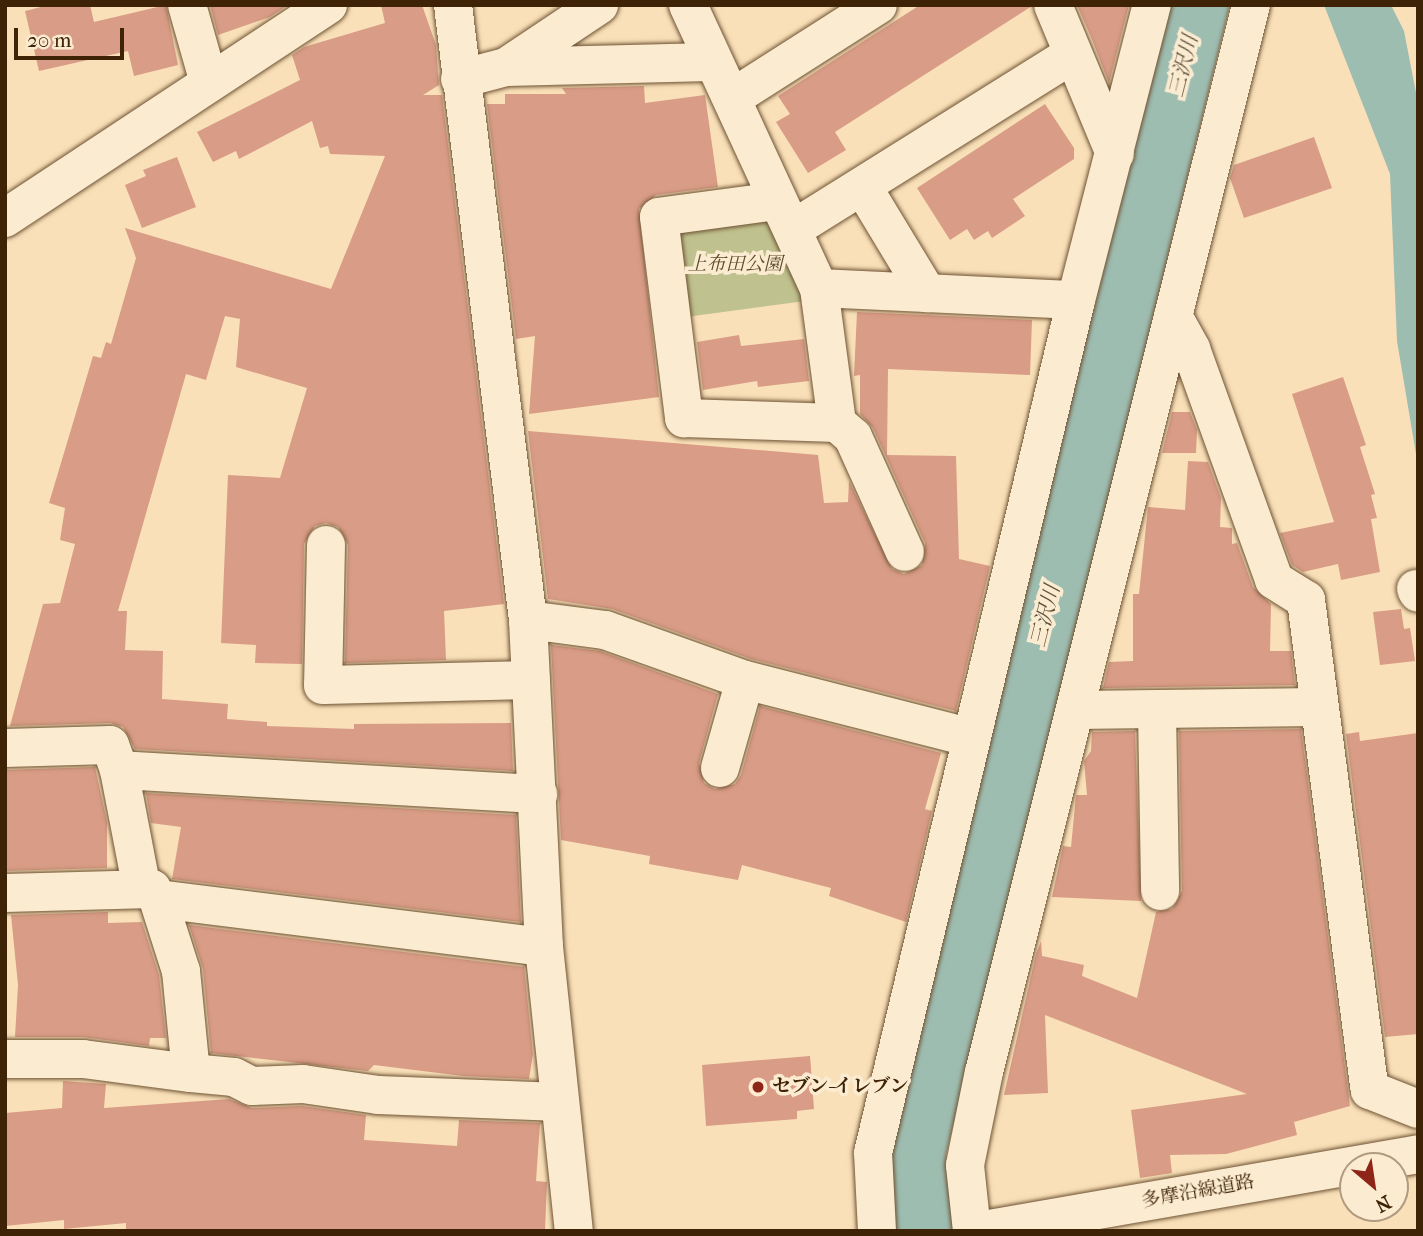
<!DOCTYPE html>
<meta charset="utf-8">
<style>
body{margin:0}
#map{position:relative;width:1423px;height:1236px;overflow:hidden;background:#f9e0b8;font-family:"IM FELL French Canon","Noto Serif JP",serif}
div>[style]{position:absolute}
[style*='--x']{left:calc(var(--x)*1px);top:calc(var(--y)*1px);width:calc(var(--w)*1px);rotate:calc(var(--a)*1deg)}
.green>*{inset:0;background:#bfc28e}
.water>*{inset:0;background:#9ebdb1}
.building>*{inset:0;background:#d99c86}
.roads{filter:drop-shadow(0 0 2px #6e5233) drop-shadow(0 0 2px #6e5233)}
.minor>*{height:38px;margin:-19px;padding:0 19px;transform-origin:19px;border-radius:19px;background:#fbebd1}
.dots>*{width:19px;height:19px;translate:-50% -50%;box-sizing:border-box;border:4px solid #fbebd1;border-radius:50%}
span{translate:-50% -50%;white-space:nowrap;text-align:center;line-height:1.15;-webkit-text-stroke:7px #fbebd1;paint-order:stroke}
.park-label{font-size:19px;color:#5f4b29;font-style:italic}
.poi-label{font-size:19px;color:#3f2307;font-weight:700}
.left{translate:0 -50%;text-align:left}
.street-label{font-size:19px;color:#3f2307}
.water-label{font-size:21px;color:#5c513a;font-style:italic}
.frame{position:absolute;inset:0;border:7px solid #3f2307;pointer-events:none}
.north{position:absolute;left:1339px;top:1152px;width:70px;height:70px;box-sizing:border-box;background:#fbebd1;border:2px solid #b09b80;border-radius:50%;rotate:151deg;font-size:19px;font-weight:700;line-height:28px;text-align:center;color:#3f2307}
.north::after{content:'';display:block;margin:auto;width:24px;height:32px;background:#8f2418;clip-path:polygon(50% 0,100% 100%,50% 72%,0 100%)}
.scale{position:absolute;left:14px;top:28px;width:110px;height:32px;box-sizing:border-box;border:4px solid #3f2307;border-top:0;padding-left:9px;font-size:21px;line-height:24px;white-space:nowrap;color:#3f2307;-webkit-text-stroke:5px #fbebd1;paint-order:stroke}
</style>
<div id="map">
<div class="green">
<i style="clip-path:polygon(773px 216px,805px 301px,686px 317px,676px 234px)"></i>
</div>
<div class="water">
<i style="clip-path:polygon(1167px 5px,1230px 5px,946px 1155px,957px 1231px,887px 1231px,885px 1124px)"></i>
<i style="clip-path:polygon(1324px 5px,1391px 5px,1404px 31px,1418px 103px,1418px 466px,1397px 341px,1390px 174px)"></i>
</div>
<div class="building">
<i style="clip-path:polygon(49px 5px,90px 5px,94px 22px,166px 5px,178px 65px,134px 76px,128px 51px,39px 71px,25px 11px)"></i>
<i style="clip-path:polygon(210px 5px,288px 5px,270px 17px,218px 35px)"></i>
<i style="clip-path:polygon(381px 5px,422px 5px,436px 45px,439px 85px,423px 95px,442px 95px,504px 604px,444px 611px,446px 660px,345px 663px,348px 545px,338px 527px,326px 523px,315px 526px,304px 544px,302px 664px,255px 663px,256px 645px,221px 643px,228px 475px,280px 478px,307px 388px,236px 367px,240px 319px,225px 316px,206px 380px,186px 374px,118px 611px,127px 611px,125px 650px,163px 651px,162px 699px,228px 704px,227px 719px,267px 722px,267px 726px,354px 729px,354px 724px,511px 723px,513px 771px,135px 749px,123px 727px,110px 723px,10px 726px,43px 604px,60px 603px,75px 544px,60px 540px,65px 508px,49px 503px,93px 356px,101px 358px,106px 342px,111px 344px,136px 258px,125px 228px,331px 289px,385px 156px,330px 154px,328px 146px,320px 148px,312px 121px,239px 159px,236px 151px,213px 162px,197px 132px,300px 80px,292px 55px,304px 47px,385px 23px)"></i>
<i style="clip-path:polygon(920px 5px,1032px 6px,835px 132px,846px 150px,808px 173px,776px 122px,790px 114px,778px 96px)"></i>
<i style="clip-path:polygon(1077px 5px,1129px 5px,1109px 83px,1091px 37px)"></i>
<i style="clip-path:polygon(644px 86px,645px 103px,705px 95px,718px 187px,656px 195px,639px 209px,659px 397px,529px 414px,535px 336px,516px 339px,487px 104px,505px 104px,505px 94px,566px 94px,562px 88px)"></i>
<i style="clip-path:polygon(1045px 104px,1074px 148px,1074px 159px,1013px 199px,1025px 216px,992px 238px,988px 231px,974px 240px,967px 229px,950px 240px,917px 188px)"></i>
<i style="clip-path:polygon(1314px 137px,1332px 188px,1244px 218px,1230px 178px,1234px 165px)"></i>
<i style="clip-path:polygon(177px 157px,196px 207px,142px 228px,125px 185px,146px 176px,143px 170px)"></i>
<i style="clip-path:polygon(857px 312px,1032px 320px,1030px 375px,888px 369px,887px 455px,956px 456px,959px 559px,990px 566px,956px 711px,751px 659px,612px 609px,548px 599px,528px 431px,818px 455px,824px 503px,848px 502px,849px 481px,892px 569px,904px 574px,922px 565px,925px 543px,873px 428px,860px 414px,860px 375px,854px 376px)"></i>
<i style="clip-path:polygon(739px 335px,741px 346px,804px 339px,809px 381px,758px 387px,757px 381px,703px 390px,697px 342px)"></i>
<i style="clip-path:polygon(1343px 377px,1366px 445px,1360px 447px,1375px 494px,1371px 495px,1377px 518px,1371px 519px,1380px 572px,1341px 580px,1338px 564px,1303px 572px,1292px 565px,1280px 533px,1334px 522px,1292px 394px)"></i>
<i style="clip-path:polygon(1172px 412px,1190px 412px,1197px 430px,1196px 453px,1162px 453px)"></i>
<i style="clip-path:polygon(1188px 461px,1208px 462px,1221px 498px,1220px 527px,1232px 528px,1232px 544px,1237px 543px,1253px 587px,1271px 604px,1270px 651px,1291px 651px,1295px 685px,1103px 688px,1109px 662px,1133px 661px,1133px 594px,1139px 594px,1148px 507px,1185px 510px)"></i>
<i style="clip-path:polygon(1401px 609px,1404px 629px,1410px 628px,1415px 661px,1380px 665px,1373px 612px)"></i>
<i style="clip-path:polygon(551px 645px,600px 651px,718px 694px,699px 763px,704px 783px,715px 789px,735px 784px,741px 775px,760px 706px,941px 753px,925px 809px,932px 811px,906px 922px,829px 896px,831px 888px,742px 865px,738px 880px,649px 864px,650px 856px,561px 840px)"></i>
<i style="clip-path:polygon(1301px 729px,1350px 1106px,1294px 1122px,1297px 1135px,1226px 1154px,1170px 1155px,1172px 1173px,1140px 1178px,1131px 1110px,1247px 1094px,1045px 1015px,1048px 1093px,1004px 1095px,1036px 954px,1041px 941px,1042px 956px,1084px 965px,1082px 976px,1137px 998px,1156px 912px,1172px 909px,1182px 891px,1179px 731px)"></i>
<i style="clip-path:polygon(1135px 731px,1141px 901px,1052px 897px,1063px 846px,1071px 847px,1076px 795px,1087px 795px,1084px 761px,1091px 751px,1092px 732px)"></i>
<i style="clip-path:polygon(1359px 732px,1360px 741px,1418px 733px,1418px 1034px,1385px 1037px,1346px 734px)"></i>
<i style="clip-path:polygon(95px 767px,107px 822px,107px 868px,5px 871px,5px 770px)"></i>
<i style="clip-path:polygon(146px 793px,516px 815px,521px 922px,172px 879px,181px 827px,151px 823px)"></i>
<i style="clip-path:polygon(108px 912px,108px 923px,142px 922px,159px 975px,166px 1038px,150px 1038px,149px 1046px,83px 1037px,15px 1037px,18px 985px,11px 915px)"></i>
<i style="clip-path:polygon(189px 925px,524px 967px,533px 1054px,529px 1079px,463px 1076px,374px 1065px,368px 1071px,211px 1053px,203px 969px)"></i>
<i style="clip-path:polygon(810px 1056px,814px 1109px,797px 1111px,797px 1119px,706px 1126px,702px 1065px)"></i>
<i style="clip-path:polygon(63px 1081px,106px 1084px,104px 1108px,229px 1099px,252px 1108px,302px 1106px,366px 1115px,364px 1140px,457px 1146px,459px 1120px,540px 1123px,536px 1181px,547px 1182px,545px 1231px,126px 1231px,126px 1223px,64px 1229px,64px 1220px,5px 1226px,5px 1113px,62px 1108px)"></i>
</div>
<div class="roads">
<div class="minor">
<i style="--x:187;--y:5;--w:81;--a:74.2"></i>
<i style="--x:453;--y:5;--w:620;--a:83.05"></i>
<i style="--x:528;--y:620;--w:327;--a:87.2"></i>
<i style="--x:544;--y:947;--w:286;--a:84"></i>
<i style="--x:688;--y:5;--w:312;--a:65.2"></i>
<i style="--x:819;--y:288;--w:136;--a:82.4"></i>
<i style="--x:1053;--y:5;--w:161;--a:67.4"></i>
<i style="--x:506;--y:67;--w:112;--a:-33.7"></i>
<i style="--x:460;--y:79;--w:48;--a:-14.6"></i>
<i style="--x:506;--y:67;--w:205;--a:-1.4"></i>
<i style="--x:732;--y:98;--w:173;--a:-32.5"></i>
<i style="--x:864;--y:189;--w:122;--a:58.8"></i>
<i style="--x:777;--y:201;--w:119;--a:172.3"></i>
<i style="--x:659;--y:217;--w:203;--a:82.9"></i>
<i style="--x:684;--y:418;--w:153;--a:1.9"></i>
<i style="--x:837;--y:423;--w:21;--a:41"></i>
<i style="--x:853;--y:437;--w:126;--a:65.7"></i>
<i style="--x:5;--y:218;--w:387;--a:-33.4"></i>
<i style="--x:793;--y:229;--w:330;--a:-32"></i>
<i style="--x:819;--y:288;--w:257;--a:2.7"></i>
<i style="--x:1173;--y:316;--w:38;--a:61"></i>
<i style="--x:1191;--y:349;--w:245;--a:70.2"></i>
<i style="--x:1274;--y:580;--w:38;--a:32"></i>
<i style="--x:1306;--y:600;--w:494;--a:82.6"></i>
<i style="--x:1370;--y:1090;--w:52;--a:21.6"></i>
<i style="--x:326;--y:545;--w:140;--a:91.2"></i>
<i style="--x:323;--y:685;--w:208;--a:-1.4"></i>
<i style="--x:1416;--y:589;--w:4;--a:63"></i>
<i style="--x:528;--y:620;--w:78;--a:7.4"></i>
<i style="--x:605;--y:630;--w:149;--a:19.7"></i>
<i style="--x:745;--y:680;--w:234;--a:14.3"></i>
<i style="--x:1075;--y:710;--w:244;--a:-0.7"></i>
<i style="--x:1157;--y:711;--w:180;--a:89"></i>
<i style="--x:5;--y:748;--w:105;--a:-1.6"></i>
<i style="--x:110;--y:745;--w:27;--a:70"></i>
<i style="--x:119;--y:770;--w:121;--a:79.1"></i>
<i style="--x:720;--y:768;--w:91;--a:-74.1"></i>
<i style="--x:119;--y:770;--w:420;--a:3.3"></i>
<i style="--x:5;--y:893;--w:147;--a:-1.6"></i>
<i style="--x:152;--y:889;--w:12;--a:59"></i>
<i style="--x:158;--y:899;--w:389;--a:7.1"></i>
<i style="--x:158;--y:899;--w:76;--a:72.3"></i>
<i style="--x:181;--y:971;--w:102;--a:84.4"></i>
<i style="--x:191;--y:1073;--w:43;--a:5.3"></i>
<i style="--x:234;--y:1077;--w:20;--a:27"></i>
<i style="--x:252;--y:1086;--w:51;--a:-2.2"></i>
<i style="--x:303;--y:1084;--w:76;--a:8.3"></i>
<i style="--x:378;--y:1095;--w:182;--a:2.2"></i>
<i style="--x:5;--y:1059;--w:78;--a:0"></i>
<i style="--x:83;--y:1059;--w:109;--a:7.4"></i>
<i style="--x:877;--y:1231;--w:78;--a:-92.9"></i>
<i style="--x:873;--y:1153;--w:877;--a:-76.61"></i>
<i style="--x:1076;--y:300;--w:305;--a:-75.6"></i>
<i style="--x:972;--y:1231;--w:66;--a:-96.1"></i>
<i style="--x:965;--y:1165;--w:95;--a:-78.5"></i>
<i style="--x:984;--y:1072;--w:1100;--a:-75.95"></i>
<i style="--x:978;--y:1231;--w:447;--a:-9.9"></i>
</div>
</div>
<div class="dots">
<i style="left:758px;top:1087px;background:#8f2418"></i>
</div>
<div class="park-label">
<span style="left:735px;top:265px">上布田公園</span>
</div>
<div class="poi-label">
<span class="left" style="left:772px;top:1087px">セブン-イレブン</span>
</div>
<div class="street-label">
<span style="left:1198px;top:1192px;rotate:-10deg">多摩沿線道路</span>
</div>
<div class="water-label">
<span style="left:1183px;top:66px;rotate:-76deg">三沢川</span>
<span style="left:1045px;top:616px;rotate:-76deg">三沢川</span>
</div>
<div class="frame"></div>
<div class="north">N</div>
<div class="scale">20 m</div>
</div>
